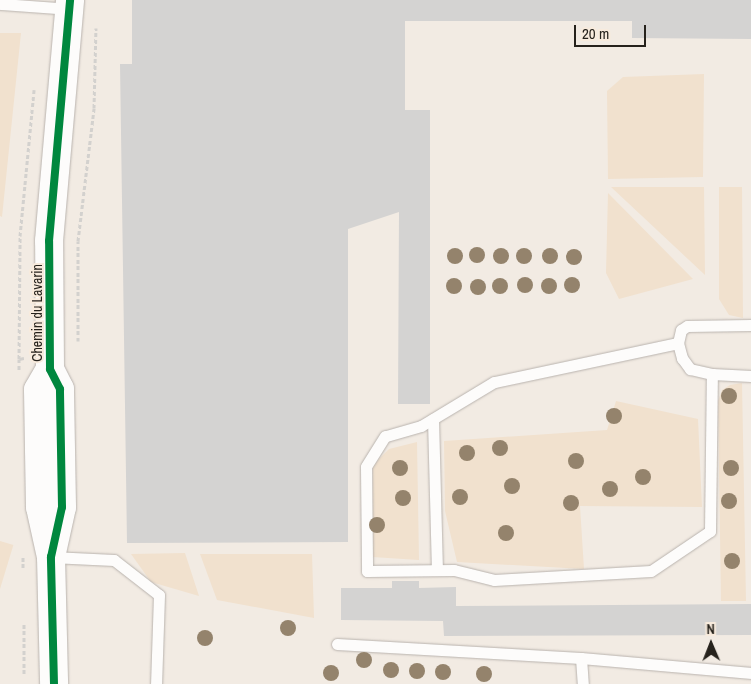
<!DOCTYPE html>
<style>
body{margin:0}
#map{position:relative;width:751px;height:684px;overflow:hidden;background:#f2ebe3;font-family:"Archivo Narrow",sans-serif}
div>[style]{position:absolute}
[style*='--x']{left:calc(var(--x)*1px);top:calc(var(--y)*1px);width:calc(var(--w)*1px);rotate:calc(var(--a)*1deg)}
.green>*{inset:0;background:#f1e1ce;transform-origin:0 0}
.building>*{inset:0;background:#d4d3d2}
.path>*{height:3px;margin-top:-1.5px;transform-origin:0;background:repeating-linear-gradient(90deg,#d3d1ce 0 4px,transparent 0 6.5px)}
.roads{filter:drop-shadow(0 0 1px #b9b3ae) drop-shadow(0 0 1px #b9b3ae)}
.lane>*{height:11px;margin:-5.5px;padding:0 5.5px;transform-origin:5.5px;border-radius:5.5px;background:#fdfcfb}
.secondary>*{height:28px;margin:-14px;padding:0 14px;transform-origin:14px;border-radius:14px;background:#fdfcfb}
.cycleway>*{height:8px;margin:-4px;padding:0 4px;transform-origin:4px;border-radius:4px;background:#00873e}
.trees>*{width:16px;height:16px;margin:-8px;border-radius:50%;background:#94836c}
span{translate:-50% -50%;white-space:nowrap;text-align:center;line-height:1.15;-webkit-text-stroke:4px #f8ebdd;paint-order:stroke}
.street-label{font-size:14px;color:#26221c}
.north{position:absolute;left:686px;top:619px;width:50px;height:50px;-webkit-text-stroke:4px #f8ebdd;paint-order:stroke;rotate:359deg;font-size:14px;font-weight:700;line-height:20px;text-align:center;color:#26221c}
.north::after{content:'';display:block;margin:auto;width:18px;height:22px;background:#26221c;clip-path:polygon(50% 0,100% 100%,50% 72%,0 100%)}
.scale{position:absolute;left:574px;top:25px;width:72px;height:22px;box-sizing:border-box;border:2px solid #26221c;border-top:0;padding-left:6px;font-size:15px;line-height:18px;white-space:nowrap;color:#26221c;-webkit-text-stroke:4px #f8ebdd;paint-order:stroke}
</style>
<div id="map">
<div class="green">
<i style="clip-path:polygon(0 33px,21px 33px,2px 217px,0 216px)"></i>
<i style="clip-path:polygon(704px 74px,703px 177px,608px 179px,607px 91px,623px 77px)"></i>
<i style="clip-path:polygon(611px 187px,704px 187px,705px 275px)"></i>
<i style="clip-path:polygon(719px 187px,742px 187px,743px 318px,729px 315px,719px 299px)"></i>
<i style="clip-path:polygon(608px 193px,693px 279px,619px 299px,606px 273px)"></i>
<i style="clip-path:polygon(742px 383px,746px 601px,721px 601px,718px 401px,722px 390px,730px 385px)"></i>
<i style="clip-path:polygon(616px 401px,698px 419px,702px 507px,580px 506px,584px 569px,457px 562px,445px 511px,444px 441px,607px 430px)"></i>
<i style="clip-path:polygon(417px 442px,419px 560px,372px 557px,373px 465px,389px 449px)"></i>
<i style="left:0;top:541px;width:14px;height:143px;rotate:17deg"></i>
<i style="clip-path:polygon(185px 553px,199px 596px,151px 582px,131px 554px)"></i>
<i style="clip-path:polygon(200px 554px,312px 554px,314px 618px,217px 600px)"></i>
</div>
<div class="building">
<i style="clip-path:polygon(132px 0,751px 0,751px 39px,632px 38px,632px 21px,405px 21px,405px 110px,430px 110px,430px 404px,398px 404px,399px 212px,348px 229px,348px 542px,127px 543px,120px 64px,132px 64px)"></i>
<i style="clip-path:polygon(392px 581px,419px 581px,419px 588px,456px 587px,456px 606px,751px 604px,751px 635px,444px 636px,443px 621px,341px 620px,341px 588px,392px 588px)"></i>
</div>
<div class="path">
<i style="--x:78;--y:341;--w:100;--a:-90"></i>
<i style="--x:78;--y:241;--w:134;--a:-83.1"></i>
<i style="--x:94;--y:108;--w:80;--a:-88.6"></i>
<i style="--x:24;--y:358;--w:5;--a:169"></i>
<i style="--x:19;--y:359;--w:123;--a:-89.5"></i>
<i style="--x:20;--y:236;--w:147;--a:-84.5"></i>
<i style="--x:19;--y:359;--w:11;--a:90"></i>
<i style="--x:23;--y:557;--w:13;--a:90"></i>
<i style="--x:24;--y:624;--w:50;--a:90"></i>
</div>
<div class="roads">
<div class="lane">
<i style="--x:0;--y:4;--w:69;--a:4.1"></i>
<i style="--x:751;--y:325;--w:64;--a:179.1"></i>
<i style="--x:687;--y:326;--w:7;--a:146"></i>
<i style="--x:681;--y:330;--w:13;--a:103"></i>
<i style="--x:678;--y:343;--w:16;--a:75"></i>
<i style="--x:682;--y:358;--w:14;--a:54"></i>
<i style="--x:690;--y:369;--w:23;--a:13"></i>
<i style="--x:712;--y:374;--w:39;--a:3"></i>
<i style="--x:678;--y:343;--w:188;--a:168"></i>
<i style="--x:494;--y:382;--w:85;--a:148.9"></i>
<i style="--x:421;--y:426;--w:37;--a:164"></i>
<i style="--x:385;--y:436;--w:36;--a:122"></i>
<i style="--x:366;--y:467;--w:104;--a:89.4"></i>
<i style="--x:367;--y:571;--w:87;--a:-0.7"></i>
<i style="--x:454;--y:570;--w:41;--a:14"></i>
<i style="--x:494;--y:580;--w:157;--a:-3.3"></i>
<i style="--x:651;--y:571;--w:71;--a:-34.1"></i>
<i style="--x:710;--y:531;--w:157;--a:-89.3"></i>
<i style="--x:433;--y:419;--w:151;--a:88.5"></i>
<i style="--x:51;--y:557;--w:63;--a:2.7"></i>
<i style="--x:114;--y:560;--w:57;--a:37.9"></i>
<i style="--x:159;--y:595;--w:89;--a:91.9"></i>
<i style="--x:337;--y:644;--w:244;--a:3.3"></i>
<i style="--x:581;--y:658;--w:171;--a:5"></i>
<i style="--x:581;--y:658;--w:26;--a:86"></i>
</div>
<div class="secondary">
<i style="--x:50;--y:369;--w:24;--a:120"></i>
<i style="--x:38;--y:390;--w:60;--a:89"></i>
<i style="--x:39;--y:450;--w:57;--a:89"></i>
<i style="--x:40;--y:507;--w:51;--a:77.6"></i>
<i style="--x:51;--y:557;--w:127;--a:88.6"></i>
<i style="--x:51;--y:557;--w:51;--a:-77.6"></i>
<i style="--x:62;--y:507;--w:118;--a:-91"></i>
<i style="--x:60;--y:389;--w:22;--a:-117"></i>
<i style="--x:50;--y:369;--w:128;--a:-90.4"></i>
<i style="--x:49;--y:241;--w:242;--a:-85"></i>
</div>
</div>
<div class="cycleway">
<i style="--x:54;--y:684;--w:127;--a:-91.4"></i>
<i style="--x:51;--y:557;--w:51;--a:-77.6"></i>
<i style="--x:62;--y:507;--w:118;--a:-91"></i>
<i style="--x:60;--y:389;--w:22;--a:-117"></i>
<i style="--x:50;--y:369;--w:128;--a:-90.4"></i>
<i style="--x:49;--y:241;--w:242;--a:-85"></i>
</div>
<div class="trees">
<i style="left:477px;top:255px"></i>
<i style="left:455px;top:256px"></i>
<i style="left:501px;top:256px"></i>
<i style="left:524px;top:256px"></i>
<i style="left:550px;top:256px"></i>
<i style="left:574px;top:257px"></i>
<i style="left:525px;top:285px"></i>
<i style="left:572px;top:285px"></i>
<i style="left:454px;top:286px"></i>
<i style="left:500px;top:286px"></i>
<i style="left:549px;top:286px"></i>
<i style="left:478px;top:287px"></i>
<i style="left:729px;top:396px"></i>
<i style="left:614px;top:416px"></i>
<i style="left:500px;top:448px"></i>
<i style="left:467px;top:453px"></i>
<i style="left:576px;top:461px"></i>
<i style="left:400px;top:468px"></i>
<i style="left:731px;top:468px"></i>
<i style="left:643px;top:477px"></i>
<i style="left:512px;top:486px"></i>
<i style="left:610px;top:489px"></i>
<i style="left:460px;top:497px"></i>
<i style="left:403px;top:498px"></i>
<i style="left:729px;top:501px"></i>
<i style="left:571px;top:503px"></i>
<i style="left:377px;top:525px"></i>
<i style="left:506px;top:533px"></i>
<i style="left:732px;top:561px"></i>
<i style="left:288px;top:628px"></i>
<i style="left:205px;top:638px"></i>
<i style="left:364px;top:660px"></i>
<i style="left:391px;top:670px"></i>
<i style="left:417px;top:671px"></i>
<i style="left:443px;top:672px"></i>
<i style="left:331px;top:673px"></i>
<i style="left:484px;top:674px"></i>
</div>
<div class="street-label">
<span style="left:37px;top:313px;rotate:-90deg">Chemin du Lavarin</span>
</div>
<div class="north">N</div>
<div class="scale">20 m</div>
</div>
